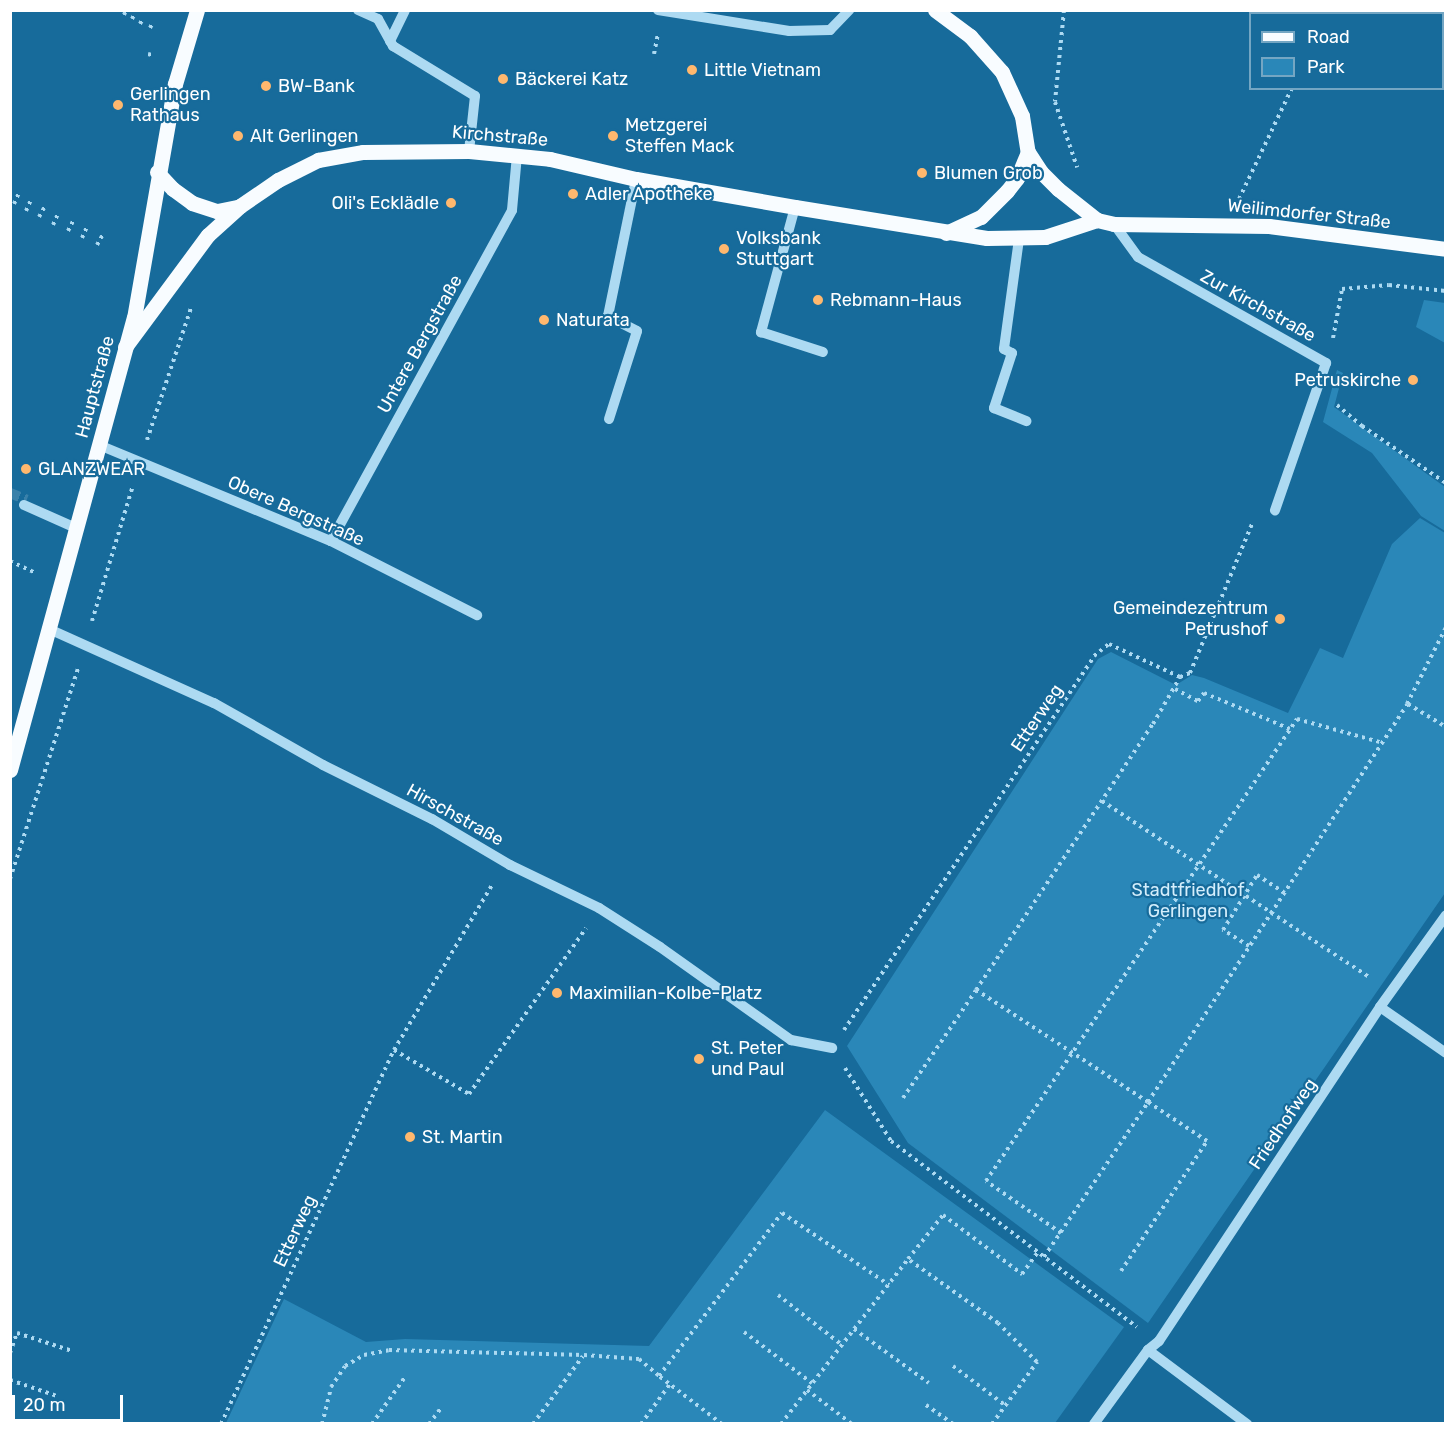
<!DOCTYPE html>
<meta charset="utf-8">
<style>
body{margin:0}
#map{position:relative;width:1456px;height:1434px;overflow:hidden;background:#176b9b;font-family:Rubik,sans-serif}
div>[style]{position:absolute}
[style*='--x']{left:calc(var(--x)*1px);top:calc(var(--y)*1px);width:calc(var(--w)*1px);rotate:calc(var(--a)*1deg)}
.green>*{inset:0;background:#2a87b8}
.minor-tunnel>*{height:10px;margin-top:-5px;transform-origin:0;background:repeating-linear-gradient(90deg,#3a81aa 0 10px,transparent 0 15px)}
.path>*{height:4px;margin-top:-2px;transform-origin:0;background:repeating-linear-gradient(90deg,#addaf2 0 3px,transparent 0 7.5px)}
.minor>*{height:10px;margin:-5px;padding:0 5px;transform-origin:5px;border-radius:5px;background:#addaf2}
.major>*{height:15px;margin:-7.5px;padding:0 7.5px;transform-origin:7.5px;border-radius:7.5px;background:#f8fcff}
.dots>*{width:16px;height:16px;translate:-50% -50%;box-sizing:border-box;border:3px solid #176b9b;border-radius:50%}
span{translate:-50% -50%;white-space:nowrap;text-align:center;line-height:1.15;-webkit-text-stroke:4.5px #176b9b;paint-order:stroke}
.poi-label{font-size:18px;color:#fff}
.left{translate:0 -50%;text-align:left}
.right{translate:-100% -50%;text-align:right}
.street-label{font-size:18px;color:#fff}
.park-label{font-size:18px;color:#d4eefc}
.frame{position:absolute;inset:0;border:12px solid #fff;pointer-events:none}
.legend{position:absolute;left:1249px;top:12px;width:195px;height:78px;box-sizing:border-box;background:#176b9b;border:2px solid #74a6c3;margin:0;padding:8px 10px;list-style:none;font-size:18px;color:#fff}
.legend li{display:flex;align-items:center;gap:12px;height:30px}
.legend b{width:30px;border:2px solid #74a6c3}
.scale{position:absolute;left:12px;top:1395px;width:111px;height:27px;box-sizing:border-box;border:3px solid #fff;border-top:0;padding-left:8px;font-size:18px;line-height:21px;white-space:nowrap;color:#fff;-webkit-text-stroke:4px #176b9b;paint-order:stroke}
</style>
<div id="map">
<div class="green">
<i style="clip-path:polygon(1424px 300px,1445px 303px,1445px 343px,1416px 327px)"></i>
<i style="clip-path:polygon(1337px 370px,1343px 373px,1334px 407px,1445px 487px,1445px 531px,1421px 516px,1372px 453px,1323px 422px)"></i>
<i style="clip-path:polygon(1420px 518px,1445px 533px,1445px 893px,1148px 1323px,908px 1143px,847px 1046px,1098px 659px,1111px 652px,1176px 685px,1192px 675px,1204px 678px,1288px 713px,1320px 648px,1343px 658px,1392px 544px)"></i>
<i style="clip-path:polygon(825px 1110px,1124px 1327px,1055px 1423px,226px 1423px,284px 1299px,366px 1342px,405px 1339px,649px 1346px)"></i>
</div>
<div class="minor-tunnel">
<i style="--x:10;--y:493;--w:18;--a:22"></i>
</div>
<div class="path">
<i style="--x:1064;--y:10;--w:92;--a:95.6"></i>
<i style="--x:1055;--y:102;--w:69;--a:71.3"></i>
<i style="--x:115;--y:11;--w:1;--a:-90"></i>
<i style="--x:1330;--y:14;--w:4;--a:-76"></i>
<i style="--x:124;--y:15;--w:5;--a:-68"></i>
<i style="--x:132;--y:19;--w:4;--a:-63"></i>
<i style="--x:140;--y:24;--w:7;--a:-63"></i>
<i style="--x:150;--y:28;--w:4;--a:-63"></i>
<i style="--x:148;--y:54;--w:4;--a:14"></i>
<i style="--x:654;--y:54;--w:20;--a:-79"></i>
<i style="--x:639;--y:153;--w:14;--a:-78"></i>
<i style="--x:1239;--y:199;--w:123;--a:-64.5"></i>
<i style="--x:14;--y:204;--w:12;--a:-66"></i>
<i style="--x:26;--y:211;--w:12;--a:-66"></i>
<i style="--x:39;--y:217;--w:13;--a:-61"></i>
<i style="--x:53;--y:225;--w:12;--a:-66"></i>
<i style="--x:68;--y:231;--w:11;--a:-63"></i>
<i style="--x:82;--y:238;--w:12;--a:-66"></i>
<i style="--x:97;--y:245;--w:13;--a:-61"></i>
<i style="--x:1333;--y:338;--w:50;--a:-79.6"></i>
<i style="--x:1342;--y:289;--w:47;--a:-4.9"></i>
<i style="--x:1389;--y:285;--w:57;--a:6"></i>
<i style="--x:1337;--y:405;--w:33;--a:40"></i>
<i style="--x:1362;--y:426;--w:102;--a:34.2"></i>
<i style="--x:147;--y:440;--w:142;--a:-71.6"></i>
<i style="--x:10;--y:561;--w:29;--a:25"></i>
<i style="--x:92;--y:621;--w:142;--a:-73.2"></i>
<i style="--x:1175;--y:689;--w:26;--a:28"></i>
<i style="--x:1198;--y:701;--w:10;--a:-53"></i>
<i style="--x:1204;--y:693;--w:93;--a:22.7"></i>
<i style="--x:1408;--y:704;--w:44;--a:31.2"></i>
<i style="--x:1102;--y:801;--w:321;--a:33.4"></i>
<i style="--x:10;--y:879;--w:221;--a:-72.1"></i>
<i style="--x:1249;--y:946;--w:31;--a:-148"></i>
<i style="--x:1223;--y:930;--w:65;--a:-58.3"></i>
<i style="--x:1257;--y:875;--w:33;--a:33"></i>
<i style="--x:844;--y:1030;--w:450;--a:-56.2"></i>
<i style="--x:1094;--y:656;--w:19;--a:-39"></i>
<i style="--x:1109;--y:644;--w:78;--a:24.9"></i>
<i style="--x:1180;--y:677;--w:11;--a:-22"></i>
<i style="--x:1190;--y:673;--w:164;--a:-67.4"></i>
<i style="--x:394;--y:1050;--w:194;--a:-59.3"></i>
<i style="--x:845;--y:1068;--w:86;--a:57.8"></i>
<i style="--x:891;--y:1141;--w:308;--a:37.1"></i>
<i style="--x:903;--y:1098;--w:130;--a:-55.9"></i>
<i style="--x:1061;--y:1233;--w:91;--a:-145.3"></i>
<i style="--x:986;--y:1181;--w:557;--a:-56.05"></i>
<i style="--x:1297;--y:719;--w:89;--a:15.6"></i>
<i style="--x:1044;--y:1257;--w:187;--a:-56.1"></i>
<i style="--x:1148;--y:1102;--w:205;--a:-146.9"></i>
<i style="--x:976;--y:990;--w:320;--a:-56.4"></i>
<i style="--x:1153;--y:724;--w:54;--a:-60.1"></i>
<i style="--x:1121;--y:1271;--w:156;--a:-56.5"></i>
<i style="--x:1207;--y:1141;--w:71;--a:-146.5"></i>
<i style="--x:1148;--y:1102;--w:475;--a:-56.9"></i>
<i style="--x:1407;--y:704;--w:86;--a:-63.1"></i>
<i style="--x:778;--y:1295;--w:81;--a:38"></i>
<i style="--x:854;--y:1329;--w:92;--a:35.8"></i>
<i style="--x:744;--y:1332;--w:85;--a:36.9"></i>
<i style="--x:10;--y:1353;--w:21;--a:-71"></i>
<i style="--x:17;--y:1333;--w:58;--a:18.1"></i>
<i style="--x:953;--y:1366;--w:65;--a:36.9"></i>
<i style="--x:10;--y:1380;--w:50;--a:18.8"></i>
<i style="--x:807;--y:1390;--w:56;--a:37.1"></i>
<i style="--x:926;--y:1405;--w:33;--a:35"></i>
<i style="--x:10;--y:1420;--w:10;--a:24"></i>
<i style="--x:221;--y:1424;--w:412;--a:-65.2"></i>
<i style="--x:394;--y:1050;--w:87;--a:30.4"></i>
<i style="--x:469;--y:1094;--w:203;--a:-54.8"></i>
<i style="--x:322;--y:1424;--w:38;--a:-76"></i>
<i style="--x:331;--y:1387;--w:25;--a:-56"></i>
<i style="--x:345;--y:1366;--w:22;--a:-30"></i>
<i style="--x:364;--y:1355;--w:25;--a:-11"></i>
<i style="--x:389;--y:1350;--w:195;--a:1.5"></i>
<i style="--x:584;--y:1355;--w:55;--a:4.2"></i>
<i style="--x:639;--y:1359;--w:26;--a:40"></i>
<i style="--x:372;--y:1424;--w:57;--a:-54.9"></i>
<i style="--x:429;--y:1424;--w:21;--a:-53"></i>
<i style="--x:533;--y:1424;--w:84;--a:-53.7"></i>
<i style="--x:641;--y:1424;--w:49;--a:-54.1"></i>
<i style="--x:722;--y:1424;--w:79;--a:-142.7"></i>
<i style="--x:659;--y:1376;--w:204;--a:-53"></i>
<i style="--x:782;--y:1213;--w:129;--a:33.9"></i>
<i style="--x:781;--y:1424;--w:208;--a:-52.4"></i>
<i style="--x:992;--y:1424;--w:77;--a:-54"></i>
<i style="--x:1037;--y:1362;--w:55;--a:-135"></i>
<i style="--x:998;--y:1323;--w:110;--a:-144.6"></i>
<i style="--x:908;--y:1259;--w:56;--a:-51.5"></i>
<i style="--x:943;--y:1215;--w:99;--a:36.8"></i>
<i style="--x:1022;--y:1274;--w:27;--a:-54"></i>
</div>
<div class="minor">
<i style="--x:358;--y:10;--w:22;--a:24"></i>
<i style="--x:378;--y:19;--w:31;--a:61"></i>
<i style="--x:393;--y:46;--w:96;--a:31.4"></i>
<i style="--x:475;--y:96;--w:55;--a:96.2"></i>
<i style="--x:658;--y:10;--w:133;--a:9.1"></i>
<i style="--x:789;--y:31;--w:41;--a:-1.4"></i>
<i style="--x:830;--y:30;--w:28;--a:-46"></i>
<i style="--x:390;--y:41;--w:34;--a:-64"></i>
<i style="--x:795;--y:207;--w:130;--a:105.2"></i>
<i style="--x:761;--y:332;--w:65;--a:17.9"></i>
<i style="--x:1114;--y:224;--w:41;--a:54"></i>
<i style="--x:1138;--y:257;--w:216;--a:29.4"></i>
<i style="--x:1326;--y:363;--w:156;--a:109.1"></i>
<i style="--x:1019;--y:239;--w:111;--a:97.8"></i>
<i style="--x:1004;--y:349;--w:9;--a:27"></i>
<i style="--x:1012;--y:353;--w:58;--a:108.1"></i>
<i style="--x:994;--y:408;--w:35;--a:22"></i>
<i style="--x:609;--y:419;--w:92;--a:-72.3"></i>
<i style="--x:637;--y:331;--w:33;--a:-153"></i>
<i style="--x:608;--y:316;--w:140;--a:-78.4"></i>
<i style="--x:99;--y:445;--w:251;--a:22.5"></i>
<i style="--x:331;--y:541;--w:164;--a:26.9"></i>
<i style="--x:24;--y:505;--w:57;--a:23.9"></i>
<i style="--x:331;--y:541;--w:377;--a:-61.3"></i>
<i style="--x:512;--y:210;--w:55;--a:-84.8"></i>
<i style="--x:49;--y:629;--w:181;--a:24.2"></i>
<i style="--x:214;--y:703;--w:125;--a:29.6"></i>
<i style="--x:323;--y:765;--w:122;--a:26.4"></i>
<i style="--x:432;--y:819;--w:91;--a:30.5"></i>
<i style="--x:510;--y:865;--w:99;--a:25.8"></i>
<i style="--x:599;--y:908;--w:72;--a:32.6"></i>
<i style="--x:660;--y:947;--w:161;--a:35.4"></i>
<i style="--x:791;--y:1040;--w:42;--a:11"></i>
<i style="--x:1380;--y:1007;--w:80;--a:34.9"></i>
<i style="--x:1148;--y:1350;--w:124;--a:36.8"></i>
<i style="--x:1094;--y:1424;--w:92;--a:-53.9"></i>
<i style="--x:1148;--y:1350;--w:14;--a:-39"></i>
<i style="--x:1159;--y:1341;--w:400;--a:-56.5"></i>
<i style="--x:1380;--y:1007;--w:113;--a:-54.3"></i>
</div>
<div class="major">
<i style="--x:935;--y:10;--w:44;--a:36.6"></i>
<i style="--x:970;--y:36;--w:48;--a:48.4"></i>
<i style="--x:1002;--y:72;--w:48;--a:65.6"></i>
<i style="--x:1022;--y:116;--w:36;--a:81"></i>
<i style="--x:1028;--y:152;--w:24;--a:57"></i>
<i style="--x:1041;--y:172;--w:24;--a:45"></i>
<i style="--x:1058;--y:189;--w:50;--a:38.5"></i>
<i style="--x:1097;--y:220;--w:17;--a:13"></i>
<i style="--x:1114;--y:224;--w:155;--a:0.7"></i>
<i style="--x:1269;--y:226;--w:178;--a:7.4"></i>
<i style="--x:157;--y:172;--w:23;--a:47"></i>
<i style="--x:173;--y:189;--w:24;--a:36"></i>
<i style="--x:192;--y:203;--w:26;--a:18"></i>
<i style="--x:217;--y:211;--w:20;--a:-11"></i>
<i style="--x:946;--y:233;--w:38;--a:-25"></i>
<i style="--x:981;--y:217;--w:37;--a:-45"></i>
<i style="--x:1007;--y:191;--w:16;--a:-52"></i>
<i style="--x:1017;--y:178;--w:28;--a:-67"></i>
<i style="--x:125;--y:347;--w:139;--a:-53.5"></i>
<i style="--x:208;--y:235;--w:43;--a:-42.2"></i>
<i style="--x:240;--y:206;--w:46;--a:-34.4"></i>
<i style="--x:278;--y:180;--w:45;--a:-26.6"></i>
<i style="--x:318;--y:160;--w:46;--a:-10.1"></i>
<i style="--x:363;--y:152;--w:106;--a:-0.5"></i>
<i style="--x:469;--y:151;--w:81;--a:5.6"></i>
<i style="--x:550;--y:159;--w:88;--a:13.1"></i>
<i style="--x:636;--y:179;--w:161;--a:10"></i>
<i style="--x:795;--y:207;--w:194;--a:9.2"></i>
<i style="--x:987;--y:238;--w:58;--a:-1"></i>
<i style="--x:1045;--y:237;--w:55;--a:-18.1"></i>
<i style="--x:10;--y:770;--w:469;--a:-74.7"></i>
<i style="--x:134;--y:318;--w:238;--a:-80.1"></i>
<i style="--x:175;--y:84;--w:77;--a:-73.4"></i>
</div>
<div class="dots">
<i style="left:692px;top:70px;background:#ffb86e"></i>
<i style="left:503px;top:79px;background:#ffb86e"></i>
<i style="left:266px;top:86px;background:#ffb86e"></i>
<i style="left:118px;top:105px;background:#ffb86e"></i>
<i style="left:238px;top:136px;background:#ffb86e"></i>
<i style="left:613px;top:136px;background:#ffb86e"></i>
<i style="left:922px;top:173px;background:#ffb86e"></i>
<i style="left:573px;top:194px;background:#ffb86e"></i>
<i style="left:451px;top:203px;background:#ffb86e"></i>
<i style="left:724px;top:249px;background:#ffb86e"></i>
<i style="left:818px;top:300px;background:#ffb86e"></i>
<i style="left:544px;top:320px;background:#ffb86e"></i>
<i style="left:1413px;top:380px;background:#ffb86e"></i>
<i style="left:26px;top:469px;background:#ffb86e"></i>
<i style="left:1280px;top:619px;background:#ffb86e"></i>
<i style="left:557px;top:993px;background:#ffb86e"></i>
<i style="left:699px;top:1059px;background:#ffb86e"></i>
<i style="left:410px;top:1137px;background:#ffb86e"></i>
</div>
<div class="poi-label">
<span class="left" style="left:704px;top:70px">Little Vietnam</span>
<span class="left" style="left:515px;top:79px">Bäckerei Katz</span>
<span class="left" style="left:278px;top:86px">BW-Bank</span>
<span class="left" style="left:130px;top:105px">Gerlingen<br>Rathaus</span>
<span class="left" style="left:625px;top:136px">Metzgerei<br>Steffen Mack</span>
<span class="left" style="left:250px;top:136px">Alt Gerlingen</span>
<span class="left" style="left:934px;top:173px">Blumen Grob</span>
<span class="left" style="left:585px;top:194px">Adler Apotheke</span>
<span class="right" style="left:439px;top:203px">Oli's Ecklädle</span>
<span class="left" style="left:736px;top:249px">Volksbank<br>Stuttgart</span>
<span class="left" style="left:830px;top:300px">Rebmann-Haus</span>
<span class="left" style="left:556px;top:320px">Naturata</span>
<span class="right" style="left:1401px;top:380px">Petruskirche</span>
<span class="left" style="left:38px;top:469px">GLANZWEAR</span>
<span class="right" style="left:1268px;top:619px">Gemeindezentrum<br>Petrushof</span>
<span class="left" style="left:569px;top:993px">Maximilian-Kolbe-Platz</span>
<span class="left" style="left:711px;top:1059px">St. Peter<br>und Paul</span>
<span class="left" style="left:422px;top:1137px">St. Martin</span>
</div>
<div class="street-label">
<span style="left:500px;top:136px;rotate:5deg">Kirchstraße</span>
<span style="left:1309px;top:214px;rotate:6deg">Weilimdorfer Straße</span>
<span style="left:1258px;top:306px;rotate:29deg">Zur Kirchstraße</span>
<span style="left:420px;top:344px;rotate:-61deg">Untere Bergstraße</span>
<span style="left:95px;top:387px;rotate:-75deg">Hauptstraße</span>
<span style="left:296px;top:511px;rotate:24deg">Obere Bergstraße</span>
<span style="left:1037px;top:718px;rotate:-56deg">Etterweg</span>
<span style="left:455px;top:815px;rotate:29deg">Hirschstraße</span>
<span style="left:1283px;top:1124px;rotate:-56deg">Friedhofweg</span>
<span style="left:295px;top:1231px;rotate:-65deg">Etterweg</span>
</div>
<div class="park-label">
<span style="left:1188px;top:901px">Stadtfriedhof<br>Gerlingen</span>
</div>
<div class="frame"></div>
<ul class="legend">
<li><b style="height:8px;background:#f8fcff"></b>Road</li>
<li><b style="height:16px;background:#2a87b8"></b>Park</li>
</ul>
<div class="scale">20 m</div>
</div>
